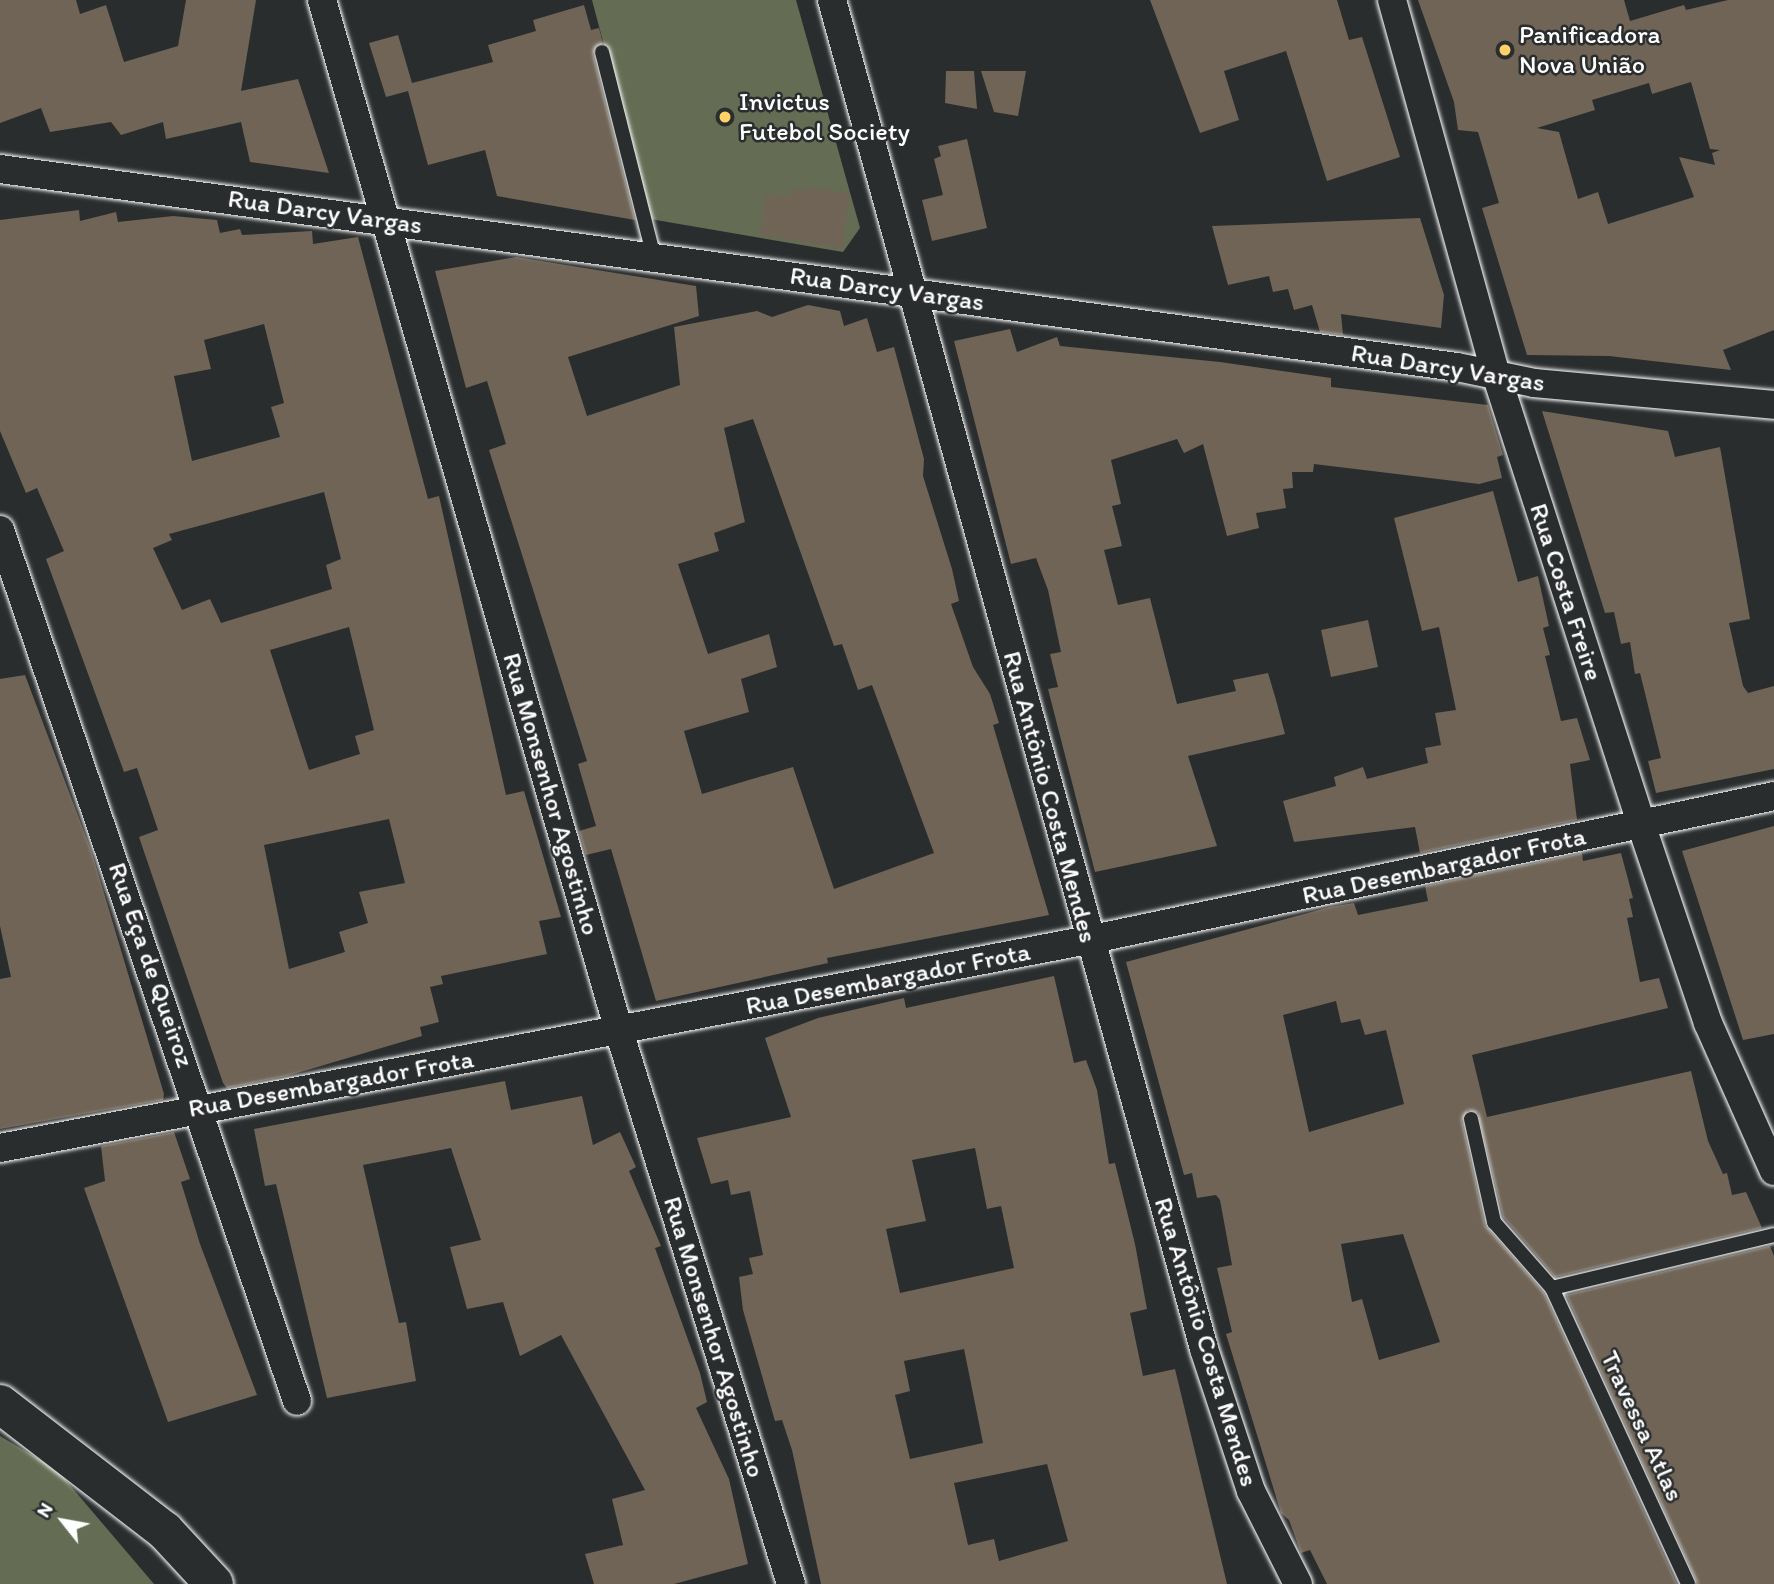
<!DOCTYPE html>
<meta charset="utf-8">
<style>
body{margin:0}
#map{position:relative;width:1774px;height:1584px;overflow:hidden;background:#2a2d2e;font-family:Itim,sans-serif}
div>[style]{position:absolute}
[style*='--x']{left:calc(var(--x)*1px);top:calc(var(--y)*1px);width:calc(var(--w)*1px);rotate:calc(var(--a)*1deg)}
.green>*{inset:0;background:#646d54}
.building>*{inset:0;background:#6f6456;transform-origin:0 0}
.roads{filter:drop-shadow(0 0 2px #fff) drop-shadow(0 0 2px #fff)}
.lane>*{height:14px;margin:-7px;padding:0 7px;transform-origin:7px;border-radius:7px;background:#2a2d2e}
.street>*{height:28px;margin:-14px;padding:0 14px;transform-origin:14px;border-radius:14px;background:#2a2d2e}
.secondary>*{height:38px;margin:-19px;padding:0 19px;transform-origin:19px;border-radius:19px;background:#2a2d2e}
.dots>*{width:19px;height:19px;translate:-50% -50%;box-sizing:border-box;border:4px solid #2a2d2e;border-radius:50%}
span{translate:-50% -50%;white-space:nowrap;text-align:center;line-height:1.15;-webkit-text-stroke:5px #2a2d2e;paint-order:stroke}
.poi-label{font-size:26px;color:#fff}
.left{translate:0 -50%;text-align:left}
.street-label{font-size:26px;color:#fff}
.north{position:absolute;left:28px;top:1486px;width:70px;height:70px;-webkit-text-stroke:5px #2a2d2e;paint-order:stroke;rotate:301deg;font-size:19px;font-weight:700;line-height:28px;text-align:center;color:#fff}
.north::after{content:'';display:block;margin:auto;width:24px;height:32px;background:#fff;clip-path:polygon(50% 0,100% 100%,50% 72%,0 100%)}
</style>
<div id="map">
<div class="green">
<i style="clip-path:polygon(592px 0,796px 0,860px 228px,843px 252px,650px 219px)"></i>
<i style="clip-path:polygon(0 1436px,57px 1470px,154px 1584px,0 1584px)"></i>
</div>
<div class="building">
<i style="clip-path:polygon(0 0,76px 0,80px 14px,106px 5px,124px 62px,178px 46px,186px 0,256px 0,241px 91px,298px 79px,329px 173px,250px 162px,241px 122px,166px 139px,163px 122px,121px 135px,111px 122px,50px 132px,41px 108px,0 123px)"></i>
<i style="clip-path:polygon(1150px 0,1337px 0,1349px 40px,1362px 37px,1400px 157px,1327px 181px,1286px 51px,1224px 71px,1239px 120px,1200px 133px)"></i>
<i style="clip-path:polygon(evenodd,1418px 0,1624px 0,1630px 21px,1684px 5px,1686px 10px,1728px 0,1774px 0,1774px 330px,1723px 350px,1731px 370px,1609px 356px,1527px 355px,1482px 208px,1499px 203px,1478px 132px,1458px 130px,1454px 102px,1418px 0,1691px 82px,1710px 149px,1720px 150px,1712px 153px,1715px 165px,1679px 157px,1694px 197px,1608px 224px,1598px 192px,1578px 199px,1559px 132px,1537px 128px,1595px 110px,1592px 100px,1649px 83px,1652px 94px,1691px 82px)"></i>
<i style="clip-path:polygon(584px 5px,591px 30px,599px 28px,603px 43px,593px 54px,635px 220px,497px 196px,485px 150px,428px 165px,408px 91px,386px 97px,369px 43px,398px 35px,412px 83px,493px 62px,488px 45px,536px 31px,533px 20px)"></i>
<i style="clip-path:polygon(946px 71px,974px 71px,977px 109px,945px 103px)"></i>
<i style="clip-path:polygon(981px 71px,1026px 71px,1018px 116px,994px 112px)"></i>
<i style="clip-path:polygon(967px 139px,987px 228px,932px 241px,922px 200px,943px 195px,934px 159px,941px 156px,938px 146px)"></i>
<i style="clip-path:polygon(805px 187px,850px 193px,842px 248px,760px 235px,766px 193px,789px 197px,790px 189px,804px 191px)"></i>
<i style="clip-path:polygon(evenodd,79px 210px,80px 221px,116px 212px,118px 222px,173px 216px,217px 220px,220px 233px,240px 229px,242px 235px,312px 231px,313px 244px,358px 237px,428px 499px,439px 496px,506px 795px,524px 791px,561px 917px,539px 921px,547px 954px,441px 976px,443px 984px,430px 987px,439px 1022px,420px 1027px,422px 1036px,287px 1076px,227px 1088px,223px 1083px,139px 837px,158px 830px,137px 768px,124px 772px,46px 559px,64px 551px,37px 488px,26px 493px,0 431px,0 220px,79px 210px,264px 324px,284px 403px,271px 407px,280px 437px,192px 461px,174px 376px,211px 369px,204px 340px,264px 324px,79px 210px,324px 492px,341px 559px,326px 565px,332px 589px,221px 623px,210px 599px,182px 610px,153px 548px,172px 540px,169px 534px,324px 492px,79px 210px,349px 627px,374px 730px,355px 736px,360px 754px,309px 770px,270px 650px,349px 627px,79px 210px,389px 819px,405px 883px,359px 892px,368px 923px,339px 932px,345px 952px,289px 969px,264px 845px,389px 819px)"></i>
<i style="clip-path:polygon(1420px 218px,1444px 295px,1441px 328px,1341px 314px,1343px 335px,1320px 332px,1312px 305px,1294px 310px,1288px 289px,1273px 292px,1269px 276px,1228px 285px,1212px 226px)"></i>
<i style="clip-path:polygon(evenodd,516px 257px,696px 286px,699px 316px,568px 357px,587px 416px,680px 385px,674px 327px,757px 311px,772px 317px,808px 305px,840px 311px,844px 326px,867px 318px,877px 352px,894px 347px,924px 459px,923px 476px,952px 569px,959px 601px,951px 604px,973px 667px,990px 694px,999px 723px,993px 725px,1049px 915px,827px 958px,828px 963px,656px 1001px,611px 849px,586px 855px,579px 831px,596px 826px,578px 764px,587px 761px,489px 450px,506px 444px,487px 381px,466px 388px,435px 271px,516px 257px,753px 419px,834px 646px,842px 644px,858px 690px,872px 685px,934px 853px,834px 889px,793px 767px,702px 794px,684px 731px,749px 712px,741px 679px,777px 667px,769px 634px,708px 654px,678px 564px,719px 551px,714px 533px,745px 522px,724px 428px,753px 419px)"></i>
<i style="clip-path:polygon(1010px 329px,1017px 352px,1057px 337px,1060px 346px,1220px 362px,1331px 378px,1331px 387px,1488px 405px,1503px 455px,1497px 457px,1502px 478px,1479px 484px,1314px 464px,1313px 472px,1292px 472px,1293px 488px,1283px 489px,1286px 508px,1256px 513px,1259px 528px,1227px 536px,1203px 444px,1184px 453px,1177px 439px,1111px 460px,1121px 504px,1112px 506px,1122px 546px,1104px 550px,1118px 605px,1150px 598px,1177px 704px,1236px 691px,1233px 680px,1268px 673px,1276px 700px,1285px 734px,1188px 756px,1217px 846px,1095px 872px,1048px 689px,1058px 687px,1050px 654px,1061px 652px,1048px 590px,1036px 558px,1011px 564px,954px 341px)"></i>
<i style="clip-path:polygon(1542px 411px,1668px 431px,1675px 457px,1720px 447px,1750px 619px,1729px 623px,1743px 686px,1748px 693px,1774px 686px,1774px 769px,1656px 793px,1648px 761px,1661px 758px,1640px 673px,1635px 674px,1630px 642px,1621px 644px,1614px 612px,1605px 613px)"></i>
<i style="clip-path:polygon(1493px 491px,1518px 582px,1538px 576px,1549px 626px,1543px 628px,1550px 655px,1545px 656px,1561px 721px,1577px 718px,1590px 760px,1570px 764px,1577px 820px,1420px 853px,1415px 827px,1294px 842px,1283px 801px,1336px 786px,1334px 777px,1363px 767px,1367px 779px,1428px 763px,1425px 748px,1441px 745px,1435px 713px,1456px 710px,1439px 627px,1422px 631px,1394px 518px)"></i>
<i style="left:1368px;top:620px;width:48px;height:48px;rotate:78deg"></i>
<i style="clip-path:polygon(25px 675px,92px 853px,164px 1094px,163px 1100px,0 1129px,0 979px,11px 977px,0 926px,0 679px)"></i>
<i style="clip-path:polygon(1774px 826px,1774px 1034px,1743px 1040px,1682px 851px)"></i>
<i style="clip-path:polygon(evenodd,1582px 853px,1583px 861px,1621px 853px,1633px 898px,1629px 899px,1633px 917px,1627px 918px,1640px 982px,1659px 978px,1668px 1008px,1472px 1055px,1487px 1117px,1691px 1071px,1708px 1141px,1723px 1174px,1727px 1173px,1732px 1195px,1746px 1192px,1762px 1228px,1555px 1277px,1503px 1217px,1478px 1113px,1468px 1110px,1462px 1121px,1485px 1225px,1544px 1293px,1677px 1584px,1327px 1584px,1310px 1550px,1301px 1553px,1289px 1520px,1281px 1513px,1226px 1334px,1232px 1332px,1217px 1268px,1232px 1265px,1220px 1200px,1216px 1195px,1197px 1198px,1192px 1173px,1184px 1175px,1126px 962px,1330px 907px,1354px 903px,1358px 915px,1428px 901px,1425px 886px,1582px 853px,1336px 1001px,1341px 1023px,1360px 1019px,1365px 1035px,1386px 1030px,1404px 1104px,1309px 1132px,1283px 1015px,1336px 1001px,1582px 853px,1403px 1234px,1440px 1342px,1379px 1360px,1362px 1299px,1352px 1302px,1341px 1244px,1403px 1234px)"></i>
<i style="clip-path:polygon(evenodd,1054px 976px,1074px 1063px,1086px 1060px,1097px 1090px,1109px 1164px,1115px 1163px,1135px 1244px,1147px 1309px,1130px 1313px,1143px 1376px,1175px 1369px,1227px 1584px,821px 1584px,792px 1450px,782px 1420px,775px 1421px,743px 1310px,739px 1277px,753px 1274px,749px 1258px,763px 1255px,750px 1191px,731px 1195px,728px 1180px,711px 1184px,697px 1138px,791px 1117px,765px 1038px,818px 1018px,904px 998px,906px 1008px,1054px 976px,975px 1148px,987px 1209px,1001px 1206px,1014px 1268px,900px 1293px,886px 1229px,926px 1221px,912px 1160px,975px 1148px,1054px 976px,964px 1349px,983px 1443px,910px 1459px,895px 1395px,910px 1391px,904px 1361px,964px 1349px,1054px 976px,1047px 1464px,1068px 1541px,999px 1561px,994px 1539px,968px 1545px,954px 1483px,1047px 1464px)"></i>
<i style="clip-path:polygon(505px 1081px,511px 1110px,582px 1096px,593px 1145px,620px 1132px,636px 1167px,629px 1171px,661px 1246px,655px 1248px,700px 1373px,707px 1402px,696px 1408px,729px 1479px,748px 1564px,674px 1584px,594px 1584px,585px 1554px,623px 1545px,612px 1499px,645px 1490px,561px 1335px,520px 1356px,503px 1302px,467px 1309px,450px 1247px,481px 1240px,451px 1148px,363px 1165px,399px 1323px,406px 1322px,416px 1381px,327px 1398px,276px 1184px,265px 1186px,254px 1129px)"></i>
<i style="clip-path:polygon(174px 1132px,190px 1179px,181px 1182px,200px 1244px,257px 1395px,168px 1422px,84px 1188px,105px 1181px,101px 1146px)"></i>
<i style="clip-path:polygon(1770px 1246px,1774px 1256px,1774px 1584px,1698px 1584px,1566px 1295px)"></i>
</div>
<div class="roads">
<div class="lane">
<i style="--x:602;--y:52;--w:211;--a:75.8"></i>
<i style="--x:1471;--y:1119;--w:106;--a:77.4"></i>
<i style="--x:1494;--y:1222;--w:88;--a:48.7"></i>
<i style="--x:1552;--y:1288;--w:326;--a:65.3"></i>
<i style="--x:1552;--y:1288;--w:228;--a:-13.4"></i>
</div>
<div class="street">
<i style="--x:322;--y:0;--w:1073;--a:73.93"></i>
<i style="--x:619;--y:1031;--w:579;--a:72.72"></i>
<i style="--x:832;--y:0;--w:1399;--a:74.58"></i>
<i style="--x:1204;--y:1349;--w:150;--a:71.7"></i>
<i style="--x:1251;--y:1491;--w:104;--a:63.2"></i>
<i style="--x:1392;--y:0;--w:388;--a:74.5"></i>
<i style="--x:1496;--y:374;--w:473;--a:72.1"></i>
<i style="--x:1641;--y:824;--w:210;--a:71.4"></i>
<i style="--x:1708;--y:1023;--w:162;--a:66"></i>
<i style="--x:0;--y:169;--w:1470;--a:7.74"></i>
<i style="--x:1457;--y:367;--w:79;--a:11.7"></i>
<i style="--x:1534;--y:383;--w:241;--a:5.2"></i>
<i style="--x:0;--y:530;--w:920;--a:71.17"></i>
<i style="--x:0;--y:1148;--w:1108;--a:-10.82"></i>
<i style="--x:1088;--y:940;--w:701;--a:-11.85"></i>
</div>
<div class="secondary">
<i style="--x:0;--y:1404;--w:208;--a:37.6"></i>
<i style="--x:165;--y:1531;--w:72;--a:47.2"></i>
</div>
</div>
<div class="dots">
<i style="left:1505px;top:50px;background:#ffd166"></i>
<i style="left:725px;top:117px;background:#ffd166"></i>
</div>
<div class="poi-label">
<span class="left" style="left:1519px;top:50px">Panificadora<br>Nova União</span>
<span class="left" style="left:739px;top:117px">Invictus<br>Futebol Society</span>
</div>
<div class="street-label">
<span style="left:325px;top:212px;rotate:8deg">Rua Darcy Vargas</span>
<span style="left:887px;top:289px;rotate:8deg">Rua Darcy Vargas</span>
<span style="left:1448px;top:368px;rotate:9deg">Rua Darcy Vargas</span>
<span style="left:1566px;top:592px;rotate:72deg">Rua Costa Freire</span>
<span style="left:551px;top:794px;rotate:74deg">Rua Monsenhor Agostinho</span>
<span style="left:1050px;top:797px;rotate:75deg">Rua Antônio Costa Mendes</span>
<span style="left:1444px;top:866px;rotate:-12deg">Rua Desembargador Frota</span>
<span style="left:151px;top:965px;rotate:71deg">Rua Eça de Queiroz</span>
<span style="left:888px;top:979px;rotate:-11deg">Rua Desembargador Frota</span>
<span style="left:331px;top:1084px;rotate:-10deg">Rua Desembargador Frota</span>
<span style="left:714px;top:1337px;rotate:73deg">Rua Monsenhor Agostinho</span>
<span style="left:1206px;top:1342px;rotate:73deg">Rua Antônio Costa Mendes</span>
<span style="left:1642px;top:1426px;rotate:65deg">Travessa Atlas</span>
</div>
<div class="north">N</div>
</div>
